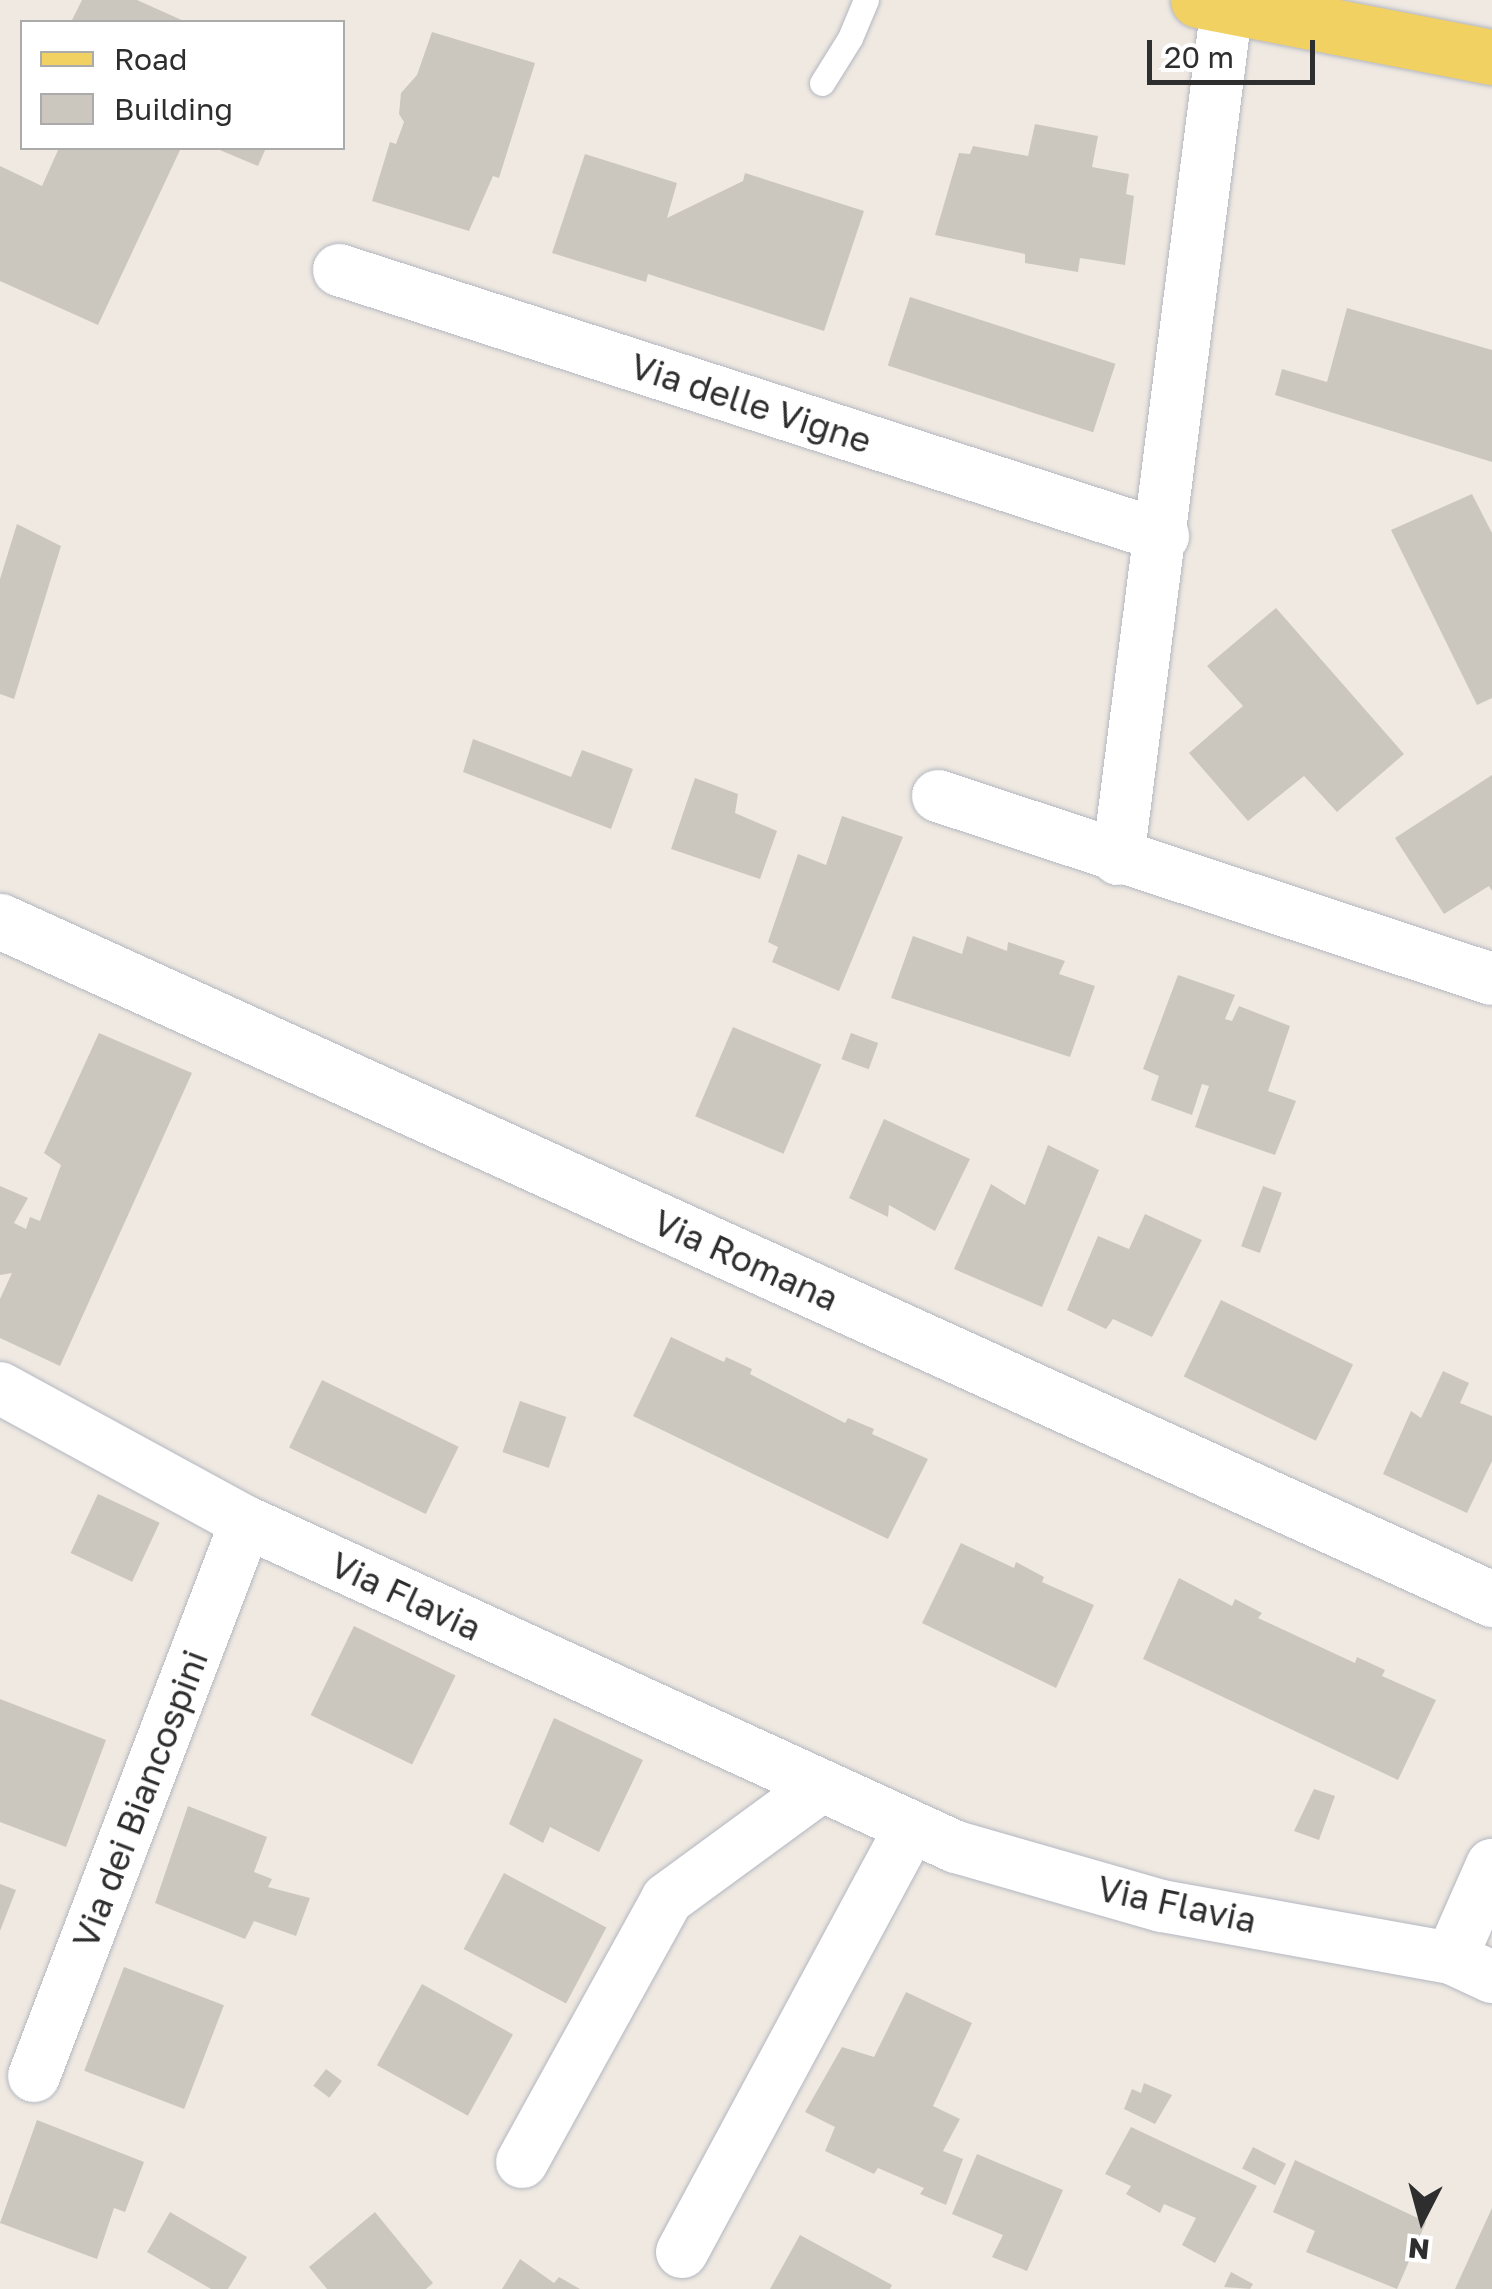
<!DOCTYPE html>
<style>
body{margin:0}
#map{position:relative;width:1492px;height:2289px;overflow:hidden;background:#efe9e1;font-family:"Golos Text",sans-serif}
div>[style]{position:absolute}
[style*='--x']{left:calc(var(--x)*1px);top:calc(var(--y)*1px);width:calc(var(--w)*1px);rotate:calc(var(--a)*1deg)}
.building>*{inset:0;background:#cbc7bf;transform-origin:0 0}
.roads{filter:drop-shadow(0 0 2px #b4b7c1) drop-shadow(0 0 2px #b4b7c1)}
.lane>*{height:25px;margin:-12.5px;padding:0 12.5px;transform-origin:12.5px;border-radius:12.5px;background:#fff}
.street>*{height:52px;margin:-26px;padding:0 26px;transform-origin:26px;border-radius:26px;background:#fff}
.secondary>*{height:55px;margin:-27.5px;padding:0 27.5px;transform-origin:27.5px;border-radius:27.5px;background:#fff}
.primary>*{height:55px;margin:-27.5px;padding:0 27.5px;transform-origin:27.5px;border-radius:27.5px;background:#f2d163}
span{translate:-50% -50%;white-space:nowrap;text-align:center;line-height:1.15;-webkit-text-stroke:9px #fff;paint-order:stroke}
.street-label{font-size:35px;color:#2e2e2e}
.legend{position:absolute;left:20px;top:20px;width:325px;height:130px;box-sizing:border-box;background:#fff;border:2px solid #ababab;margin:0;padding:12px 18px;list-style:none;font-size:30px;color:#2e2e2e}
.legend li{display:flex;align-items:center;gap:20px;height:50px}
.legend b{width:50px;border:2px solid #ababab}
.north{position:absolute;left:1372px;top:2169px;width:100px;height:100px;-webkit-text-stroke:8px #fff;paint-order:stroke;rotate:186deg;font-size:28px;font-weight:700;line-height:40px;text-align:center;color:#2e2e2e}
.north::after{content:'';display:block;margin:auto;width:35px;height:45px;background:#2e2e2e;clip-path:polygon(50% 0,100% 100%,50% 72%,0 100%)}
.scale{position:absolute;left:1147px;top:40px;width:168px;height:45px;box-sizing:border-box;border:5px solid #2e2e2e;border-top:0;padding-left:12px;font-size:30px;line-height:35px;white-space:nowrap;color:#2e2e2e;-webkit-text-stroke:8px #fff;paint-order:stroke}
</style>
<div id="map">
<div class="building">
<i style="clip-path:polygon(82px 0,137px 0,186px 22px,71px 22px)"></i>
<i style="clip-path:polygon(432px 32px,535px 63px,499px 178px,493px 176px,469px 231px,372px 201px,390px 142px,396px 144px,404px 122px,399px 114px,401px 93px,417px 75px)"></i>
<i style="clip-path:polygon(1035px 124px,1098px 136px,1092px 167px,1129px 174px,1126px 194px,1134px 196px,1125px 265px,1080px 258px,1078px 272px,1025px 263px,1025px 254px,935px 235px,959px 153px,970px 154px,973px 146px,1028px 156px)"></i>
<i style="clip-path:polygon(59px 148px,181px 148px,98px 325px,0 281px,0 166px,42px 186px)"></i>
<i style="clip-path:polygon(215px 148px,266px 148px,258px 166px)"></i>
<i style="clip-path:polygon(585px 154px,677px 183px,667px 218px,743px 181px,745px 173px,864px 211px,824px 331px,648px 274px,646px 282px,552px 253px)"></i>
<i style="left:910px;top:297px;width:216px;height:72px;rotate:18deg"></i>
<i style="clip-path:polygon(1347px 308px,1492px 350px,1492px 462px,1275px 395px,1282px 369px,1327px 382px)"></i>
<i style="clip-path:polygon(1472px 494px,1492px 533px,1492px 698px,1477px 705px,1391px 530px)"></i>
<i style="clip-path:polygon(17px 524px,61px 546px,14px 699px,0 694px,0 579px)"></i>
<i style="clip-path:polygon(1276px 608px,1404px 754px,1337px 812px,1304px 776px,1248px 821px,1189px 753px,1243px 706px,1207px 666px)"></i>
<i style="clip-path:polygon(473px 739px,571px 777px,582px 750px,633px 769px,611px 829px,463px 772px)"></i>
<i style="clip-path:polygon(1492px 775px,1492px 891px,1489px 886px,1444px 914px,1395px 838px)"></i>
<i style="clip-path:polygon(695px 778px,738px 794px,735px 813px,777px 831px,760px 879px,671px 849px)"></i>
<i style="clip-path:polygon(842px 816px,903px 837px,839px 991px,772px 962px,778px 947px,768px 942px,798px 854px,826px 865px)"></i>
<i style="clip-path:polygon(913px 936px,962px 954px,967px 936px,1007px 951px,1008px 942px,1065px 961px,1059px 974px,1095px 986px,1070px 1057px,891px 998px)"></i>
<i style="clip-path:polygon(1178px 975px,1235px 995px,1225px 1019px,1232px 1021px,1239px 1006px,1290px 1026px,1268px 1091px,1296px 1101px,1275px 1155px,1195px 1127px,1209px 1086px,1202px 1084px,1192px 1115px,1151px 1100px,1159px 1076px,1143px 1069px)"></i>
<i style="left:733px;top:1027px;width:96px;height:97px;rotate:23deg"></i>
<i style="clip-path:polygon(99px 1033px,192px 1073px,60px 1366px,0 1338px,0 1299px,12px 1273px,0 1275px,0 1186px,28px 1198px,14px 1223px,26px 1229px,30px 1217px,40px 1221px,61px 1165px,44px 1153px)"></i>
<i style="left:851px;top:1033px;width:29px;height:28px;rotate:20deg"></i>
<i style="clip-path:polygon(884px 1119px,970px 1159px,935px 1231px,889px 1205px,888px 1217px,849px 1198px)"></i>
<i style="clip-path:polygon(1048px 1145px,1099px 1170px,1042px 1307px,954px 1269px,991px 1184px,1025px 1205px)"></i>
<i style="left:1263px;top:1186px;width:20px;height:64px;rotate:20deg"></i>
<i style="clip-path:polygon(1145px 1214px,1202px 1240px,1152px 1337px,1113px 1319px,1106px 1329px,1067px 1310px,1098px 1236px,1129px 1249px)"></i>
<i style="left:1221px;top:1300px;width:147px;height:85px;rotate:26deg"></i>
<i style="clip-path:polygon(671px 1337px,724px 1362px,726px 1357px,752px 1369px,750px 1374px,845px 1423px,848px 1418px,874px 1429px,872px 1434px,928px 1459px,888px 1539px,633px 1416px)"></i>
<i style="clip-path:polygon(1443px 1371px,1469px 1383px,1460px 1403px,1492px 1416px,1492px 1461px,1467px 1513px,1383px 1474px,1411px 1411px,1421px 1418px)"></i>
<i style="left:322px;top:1380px;width:152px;height:75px;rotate:26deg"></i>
<i style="left:520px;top:1401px;width:49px;height:54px;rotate:19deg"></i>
<i style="left:98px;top:1494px;width:68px;height:65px;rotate:25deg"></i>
<i style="clip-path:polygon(961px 1543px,1014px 1568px,1016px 1562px,1044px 1577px,1042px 1582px,1094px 1605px,1056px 1688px,922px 1623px)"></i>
<i style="clip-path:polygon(1179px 1578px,1232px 1606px,1235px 1599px,1262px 1613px,1258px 1618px,1355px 1663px,1357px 1657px,1385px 1670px,1382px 1676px,1436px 1700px,1398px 1780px,1143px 1659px)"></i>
<i style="left:354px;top:1626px;width:113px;height:99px;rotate:26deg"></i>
<i style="clip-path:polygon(0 1699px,106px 1740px,66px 1847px,0 1822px)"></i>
<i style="clip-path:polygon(554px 1718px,643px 1760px,599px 1852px,550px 1827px,543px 1843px,509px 1824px)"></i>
<i style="clip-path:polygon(1314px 1789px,1335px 1796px,1319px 1840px,1294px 1831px)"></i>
<i style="clip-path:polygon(188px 1806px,267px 1837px,254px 1872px,272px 1879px,268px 1887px,310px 1898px,296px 1936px,254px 1921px,245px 1939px,155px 1903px)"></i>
<i style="left:504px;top:1873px;width:116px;height:86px;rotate:28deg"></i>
<i style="clip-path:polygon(0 1884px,16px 1890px,0 1931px)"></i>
<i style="left:124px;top:1967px;width:107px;height:111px;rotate:21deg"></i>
<i style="left:422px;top:1984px;width:104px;height:93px;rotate:29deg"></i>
<i style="clip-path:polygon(906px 1992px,972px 2023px,933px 2106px,960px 2119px,943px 2151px,963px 2159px,946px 2205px,920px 2194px,924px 2188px,878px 2168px,874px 2174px,825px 2151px,835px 2127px,805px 2112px,842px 2047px,874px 2057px)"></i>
<i style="left:326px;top:2069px;width:20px;height:21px;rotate:37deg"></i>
<i style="clip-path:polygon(1144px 2083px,1172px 2095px,1155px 2124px,1124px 2109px,1132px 2089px,1141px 2093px)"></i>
<i style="clip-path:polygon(37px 2120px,144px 2162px,125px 2212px,114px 2208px,97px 2259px,0 2223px)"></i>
<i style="clip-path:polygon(1131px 2127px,1257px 2186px,1215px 2263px,1182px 2245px,1196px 2218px,1164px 2204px,1160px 2213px,1126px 2194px,1131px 2186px,1105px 2174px)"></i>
<i style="left:1253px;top:2147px;width:37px;height:24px;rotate:27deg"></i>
<i style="clip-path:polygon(977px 2154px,1063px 2190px,1027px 2271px,992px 2257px,1003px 2235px,952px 2214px)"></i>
<i style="clip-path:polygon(1295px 2160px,1426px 2222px,1397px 2289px,1306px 2252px,1315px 2231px,1273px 2212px)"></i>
<i style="clip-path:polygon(1492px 2208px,1492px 2289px,1455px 2289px)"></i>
<i style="clip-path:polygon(170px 2212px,247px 2257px,228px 2289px,211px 2289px,147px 2252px)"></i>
<i style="clip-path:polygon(375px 2212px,433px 2283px,426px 2289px,327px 2289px,309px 2267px)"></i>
<i style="clip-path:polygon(800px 2235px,892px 2285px,890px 2289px,770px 2289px)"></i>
<i style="clip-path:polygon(520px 2259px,554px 2283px,559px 2277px,580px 2289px,502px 2289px)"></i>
<i style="clip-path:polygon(1231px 2272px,1253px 2284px,1250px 2289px,1224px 2287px)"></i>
</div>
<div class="roads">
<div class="lane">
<i style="--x:822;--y:83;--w:53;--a:-58.1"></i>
<i style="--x:850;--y:38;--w:41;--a:-67.2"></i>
</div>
<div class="street">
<i style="--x:339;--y:270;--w:866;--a:17.89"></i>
<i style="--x:938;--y:796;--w:583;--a:18.28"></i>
<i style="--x:1118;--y:859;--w:860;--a:-82.72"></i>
<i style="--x:0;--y:1388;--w:280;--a:28.6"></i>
<i style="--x:246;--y:1522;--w:781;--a:24.6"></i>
<i style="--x:956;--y:1847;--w:214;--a:16"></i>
<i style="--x:1162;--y:1906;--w:294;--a:10.2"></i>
<i style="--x:1451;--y:1958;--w:45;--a:24.9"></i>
<i style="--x:1451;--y:1958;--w:102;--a:-66.2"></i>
<i style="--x:34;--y:2076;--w:593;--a:-69.06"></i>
<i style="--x:522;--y:2162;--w:300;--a:-61.1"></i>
<i style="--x:667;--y:1899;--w:190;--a:-36.2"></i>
<i style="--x:682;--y:2252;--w:481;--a:-61.7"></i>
</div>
<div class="secondary">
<i style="--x:0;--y:921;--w:1639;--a:24.44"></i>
</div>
<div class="primary">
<i style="--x:1198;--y:0;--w:299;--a:11"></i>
</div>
</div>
<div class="street-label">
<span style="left:751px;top:403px;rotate:18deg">Via delle Vigne</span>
<span style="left:746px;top:1260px;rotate:24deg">Via Romana</span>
<span style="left:406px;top:1596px;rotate:25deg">Via Flavia</span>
<span style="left:140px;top:1799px;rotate:-69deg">Via dei Biancospini</span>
<span style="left:1177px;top:1904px;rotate:12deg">Via Flavia</span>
</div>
<ul class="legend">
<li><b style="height:12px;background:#f2d163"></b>Road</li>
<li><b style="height:28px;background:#cbc7bf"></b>Building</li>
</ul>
<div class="north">N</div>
<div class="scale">20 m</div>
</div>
